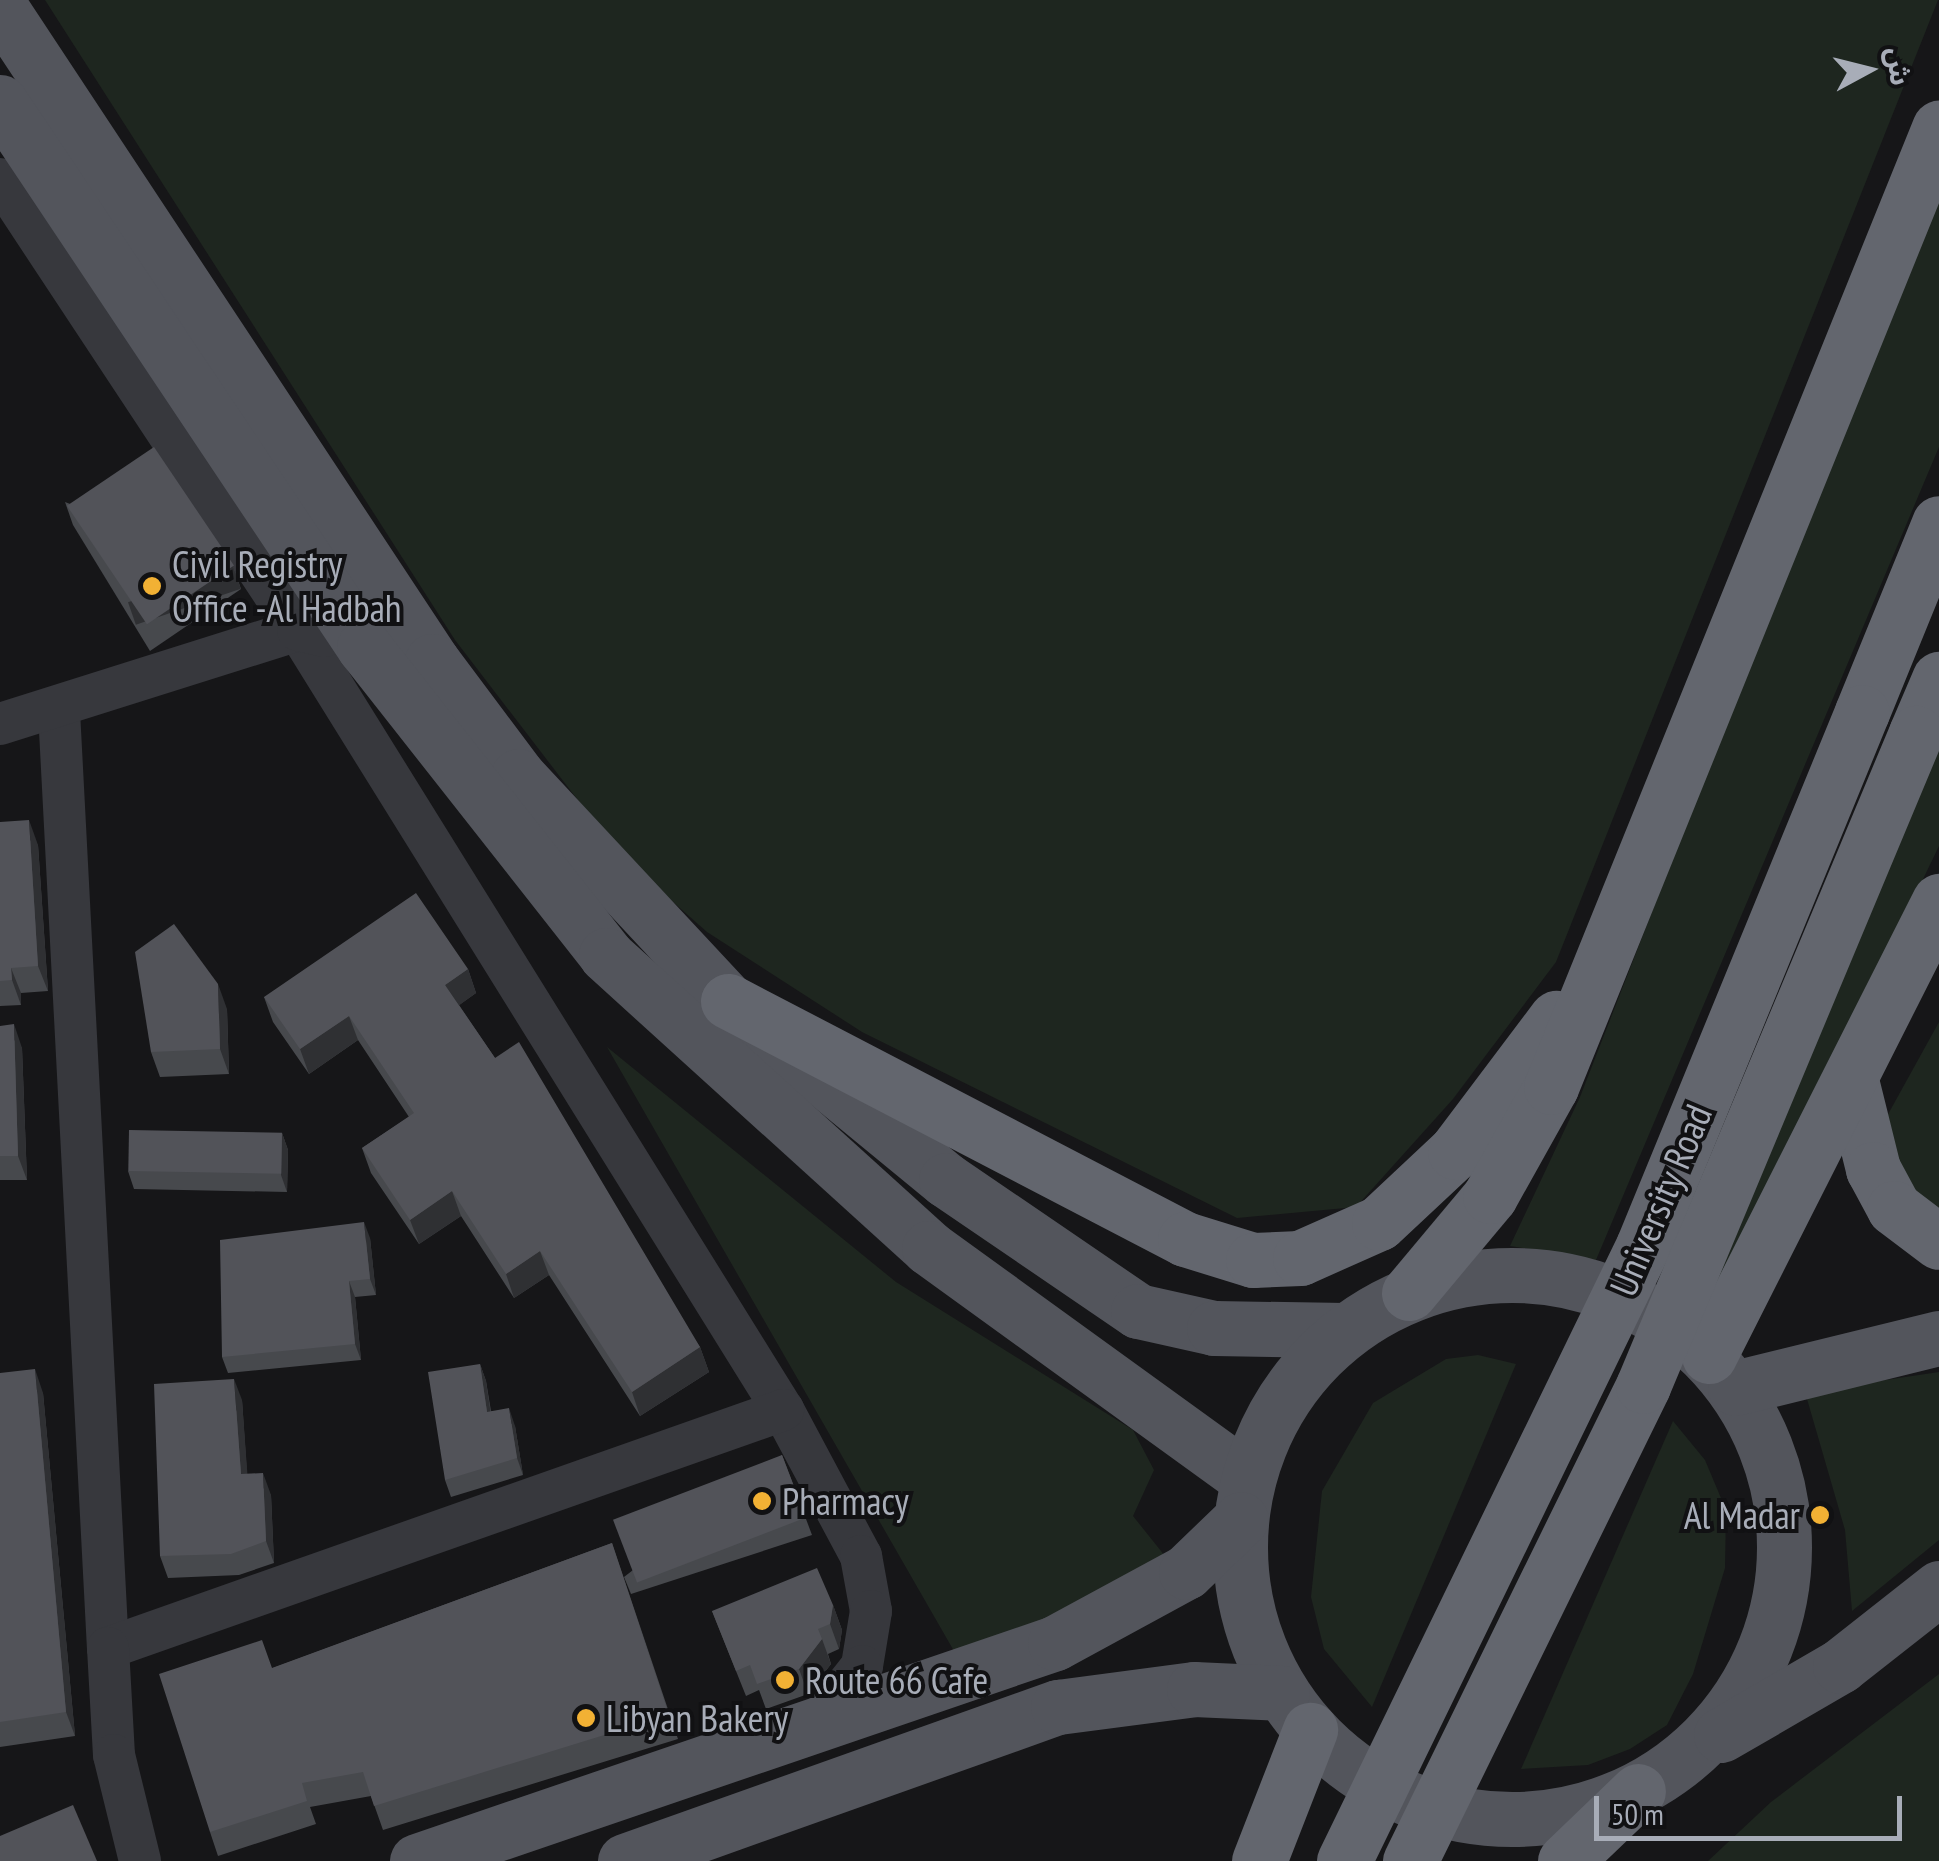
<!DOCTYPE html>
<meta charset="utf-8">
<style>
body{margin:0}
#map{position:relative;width:1939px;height:1861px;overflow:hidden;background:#161618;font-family:"PT Sans Narrow","Noto Sans Arabic",sans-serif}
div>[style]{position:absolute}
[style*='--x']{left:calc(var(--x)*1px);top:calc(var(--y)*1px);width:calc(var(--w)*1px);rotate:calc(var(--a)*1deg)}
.green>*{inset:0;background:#1e261f}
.street>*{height:42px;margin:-21px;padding:0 21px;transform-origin:21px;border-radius:21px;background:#37383d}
.primary>*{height:55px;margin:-27.5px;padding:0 27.5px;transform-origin:27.5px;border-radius:27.5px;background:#53555c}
.primary>.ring{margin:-27.5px;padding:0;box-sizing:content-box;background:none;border:55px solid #53555c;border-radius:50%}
.highway>*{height:55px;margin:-27.5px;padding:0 27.5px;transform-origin:27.5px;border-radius:27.5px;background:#63666e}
.highway-bridge>*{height:55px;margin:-27.5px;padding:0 27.5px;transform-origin:27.5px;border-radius:27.5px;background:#63666e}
.wall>*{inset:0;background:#47494d}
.shaded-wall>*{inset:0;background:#2f3033;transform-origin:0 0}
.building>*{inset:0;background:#525359;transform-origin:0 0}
.dots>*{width:28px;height:28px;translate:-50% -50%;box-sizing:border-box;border:5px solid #111113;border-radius:50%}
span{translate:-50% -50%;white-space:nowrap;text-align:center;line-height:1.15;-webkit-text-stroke:8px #111113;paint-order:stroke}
.poi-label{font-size:38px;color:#a8adb8}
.left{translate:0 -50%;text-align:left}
.right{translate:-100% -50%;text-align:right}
.street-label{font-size:38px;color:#a8adb8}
.north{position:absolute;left:1819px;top:20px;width:100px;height:100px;-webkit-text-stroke:8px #111113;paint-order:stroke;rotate:83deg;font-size:28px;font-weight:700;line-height:40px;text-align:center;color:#a8adb8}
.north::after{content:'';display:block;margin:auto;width:35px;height:45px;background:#a8adb8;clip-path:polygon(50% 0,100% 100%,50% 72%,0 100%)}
.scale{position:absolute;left:1594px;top:1796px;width:308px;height:45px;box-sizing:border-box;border:5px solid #a8adb8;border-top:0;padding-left:12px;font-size:30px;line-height:35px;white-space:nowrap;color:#a8adb8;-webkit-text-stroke:8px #111113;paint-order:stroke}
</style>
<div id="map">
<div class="green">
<i style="clip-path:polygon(45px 0,1938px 0,1556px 962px,1453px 1099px,1356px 1207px,1237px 1218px,862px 1032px,707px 932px,620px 855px,455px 640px)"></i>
<i style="clip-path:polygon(1939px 174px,1939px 447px,1596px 1260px,1510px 1246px,1580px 1097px)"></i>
<i style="clip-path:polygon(1939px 740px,1939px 846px,1721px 1298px,1695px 1287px)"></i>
<i style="clip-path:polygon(1939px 1022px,1939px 1229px,1876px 1136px)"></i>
<i style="clip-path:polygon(607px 1047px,896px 1282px,1133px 1430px,1154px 1470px,1133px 1516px,1165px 1556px,1104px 1606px,958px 1658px)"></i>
<i style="clip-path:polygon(1478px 1355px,1516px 1364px,1372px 1707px,1324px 1649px,1311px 1597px,1322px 1491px,1373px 1403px,1446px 1359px)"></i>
<i style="clip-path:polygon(1939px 1372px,1939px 1540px,1852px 1611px,1845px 1530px,1805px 1392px)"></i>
<i style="clip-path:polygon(1673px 1421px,1705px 1460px,1726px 1510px,1725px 1568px,1693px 1674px,1667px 1725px,1630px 1749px,1588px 1765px,1521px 1769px)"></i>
<i style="clip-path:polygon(1939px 1674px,1939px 1861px,1708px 1861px,1771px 1802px)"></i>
</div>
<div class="street">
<i style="--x:0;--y:179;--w:541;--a:56.55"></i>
<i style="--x:298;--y:630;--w:918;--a:58.13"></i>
<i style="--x:783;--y:1410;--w:166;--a:61.9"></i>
<i style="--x:861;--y:1556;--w:56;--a:79.7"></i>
<i style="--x:871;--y:1611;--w:56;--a:99.3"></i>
<i style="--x:862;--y:1666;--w:78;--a:128.2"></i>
<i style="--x:59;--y:711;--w:938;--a:87.01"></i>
<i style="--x:108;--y:1648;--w:716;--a:-19.42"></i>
<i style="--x:0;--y:724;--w:312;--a:-17.5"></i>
<i style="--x:298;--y:630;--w:27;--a:13"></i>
<i style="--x:108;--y:1648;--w:107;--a:86.8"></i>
<i style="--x:114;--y:1755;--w:109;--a:76.2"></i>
</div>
<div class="primary">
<i style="--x:0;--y:7;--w:784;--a:56.55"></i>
<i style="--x:432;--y:661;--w:144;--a:53.2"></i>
<i style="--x:518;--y:776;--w:308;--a:47"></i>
<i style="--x:728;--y:1001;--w:282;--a:39.4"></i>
<i style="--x:946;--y:1180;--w:232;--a:34.3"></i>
<i style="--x:1138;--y:1311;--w:78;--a:12.6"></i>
<i style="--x:1214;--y:1328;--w:131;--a:0.9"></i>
<i style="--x:0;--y:102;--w:655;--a:56.26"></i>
<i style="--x:364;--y:647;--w:392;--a:51.8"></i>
<i style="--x:606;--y:955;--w:436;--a:42.2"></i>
<i style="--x:929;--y:1248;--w:394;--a:35.9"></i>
<i class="ring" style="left:1240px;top:1275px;width:489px;height:489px"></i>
<i style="--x:1735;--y:1388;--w:210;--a:-13.8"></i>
<i style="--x:1721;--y:1735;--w:138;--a:-30.1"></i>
<i style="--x:1840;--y:1666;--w:126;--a:-38.2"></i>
<i style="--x:417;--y:1861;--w:674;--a:-18.86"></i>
<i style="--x:1055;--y:1643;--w:149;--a:-28.5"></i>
<i style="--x:1186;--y:1572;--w:76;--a:-43.9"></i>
<i style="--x:625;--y:1861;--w:460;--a:-19.6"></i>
<i style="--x:1058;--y:1707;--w:137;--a:-7.5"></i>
<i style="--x:1194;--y:1689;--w:88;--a:2.6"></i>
</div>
<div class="highway">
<i style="--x:1862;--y:712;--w:204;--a:-67.8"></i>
<i style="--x:1916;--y:733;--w:59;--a:-66.9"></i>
<i style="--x:728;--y:1001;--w:515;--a:27.51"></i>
<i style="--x:1185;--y:1239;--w:71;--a:17.2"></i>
<i style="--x:1253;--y:1260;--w:47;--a:-2.4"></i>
<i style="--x:1300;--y:1258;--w:86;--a:-23.9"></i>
<i style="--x:1379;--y:1223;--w:104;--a:-43.1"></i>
<i style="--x:1455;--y:1152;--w:168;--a:-53"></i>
<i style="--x:1852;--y:1084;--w:88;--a:76.1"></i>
<i style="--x:1873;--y:1169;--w:44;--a:61.7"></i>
<i style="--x:1894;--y:1208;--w:56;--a:37.1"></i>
<i style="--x:1409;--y:1293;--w:126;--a:-50.1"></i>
<i style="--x:1490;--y:1196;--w:125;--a:-60.8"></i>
<i style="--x:1551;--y:1087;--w:1035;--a:-67.97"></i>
<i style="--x:1709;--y:1356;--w:510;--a:-63.18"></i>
<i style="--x:1259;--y:1861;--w:141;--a:-68.7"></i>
<i style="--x:1565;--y:1861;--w:101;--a:-43.8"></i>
</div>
<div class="highway-bridge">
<i style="--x:1344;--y:1861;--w:684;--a:-64.07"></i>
<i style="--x:1643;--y:1246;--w:577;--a:-67.7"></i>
<i style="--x:1410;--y:1861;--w:529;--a:-63.87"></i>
<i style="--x:1643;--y:1386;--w:708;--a:-67.31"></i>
</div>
<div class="wall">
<i style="clip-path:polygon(65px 502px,233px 566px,241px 589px,150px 651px,73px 525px)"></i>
<i style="clip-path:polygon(0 822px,38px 845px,48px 991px,21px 993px,21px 1005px,0 1006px)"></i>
<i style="clip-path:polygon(468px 969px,476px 993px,459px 1005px,495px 1058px,700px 1347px,709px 1372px,640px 1416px,549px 1275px,514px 1298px,461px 1216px,419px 1244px,371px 1173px,362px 1148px,409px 1117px,358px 1040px,309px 1074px,273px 1022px,264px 997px)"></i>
<i style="clip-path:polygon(227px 1009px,229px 1074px,160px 1077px,151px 1052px)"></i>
<i style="clip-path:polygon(0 1026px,22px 1048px,27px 1180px,0 1180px)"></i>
<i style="clip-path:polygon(282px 1133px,288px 1150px,287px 1192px,134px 1189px,128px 1171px)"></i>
<i style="clip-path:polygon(370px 1238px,376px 1295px,355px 1297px,361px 1360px,228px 1373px,222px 1357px)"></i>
<i style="clip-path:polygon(480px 1364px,486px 1381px,491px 1411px,515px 1426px,523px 1475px,451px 1497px,445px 1480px)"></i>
<i style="clip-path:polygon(0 1373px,43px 1393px,75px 1736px,0 1747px)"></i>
<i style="clip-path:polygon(242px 1400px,247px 1474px,271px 1495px,274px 1563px,239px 1575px,168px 1578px,160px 1556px)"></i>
<i style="clip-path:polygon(782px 1455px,812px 1535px,631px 1594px,624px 1577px)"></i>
<i style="clip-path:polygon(612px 1543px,678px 1739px,383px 1830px,371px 1796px,310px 1807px,316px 1824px,218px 1856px,210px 1832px,273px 1668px)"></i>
<i style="clip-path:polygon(833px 1605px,842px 1630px,839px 1649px,828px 1654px,831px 1664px,808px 1694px,766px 1709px,759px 1690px,746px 1696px,712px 1611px)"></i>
</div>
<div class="shaded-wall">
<i style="left:233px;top:566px;width:24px;height:111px;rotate:71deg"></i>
<i style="clip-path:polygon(29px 820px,38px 845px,48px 991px,38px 966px)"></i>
<i style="clip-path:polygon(11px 968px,21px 993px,21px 1005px,12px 980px)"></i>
<i style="clip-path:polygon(468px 969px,476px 993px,454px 1009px,445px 985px)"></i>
<i style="clip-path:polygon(218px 984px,227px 1009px,229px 1074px,220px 1049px)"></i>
<i style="clip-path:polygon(349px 1016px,358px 1040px,309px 1074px,300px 1049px)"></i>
<i style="clip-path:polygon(14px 1024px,22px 1048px,27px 1180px,18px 1156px)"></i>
<i style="clip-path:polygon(282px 1133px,288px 1150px,287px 1192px,281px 1175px)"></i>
<i style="clip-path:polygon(452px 1191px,461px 1216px,419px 1244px,410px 1220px)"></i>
<i style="clip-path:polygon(364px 1222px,370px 1238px,376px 1295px,370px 1279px)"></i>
<i style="clip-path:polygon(540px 1251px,549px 1275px,514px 1298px,506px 1274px)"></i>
<i style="clip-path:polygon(349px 1281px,355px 1297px,361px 1360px,355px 1344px)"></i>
<i style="clip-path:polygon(700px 1347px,709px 1372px,640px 1416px,632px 1392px)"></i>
<i style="clip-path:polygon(480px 1364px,486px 1381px,493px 1429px,487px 1412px)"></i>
<i style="clip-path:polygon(35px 1369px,43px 1393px,75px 1736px,66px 1712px)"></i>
<i style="clip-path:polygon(234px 1379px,242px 1400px,249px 1496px,241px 1474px)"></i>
<i style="clip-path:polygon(509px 1408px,515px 1426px,523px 1475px,517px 1458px)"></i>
<i style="clip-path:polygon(263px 1473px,271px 1495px,274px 1563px,266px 1541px)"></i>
<i style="clip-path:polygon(833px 1605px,842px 1630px,839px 1649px,830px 1624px)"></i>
<i style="clip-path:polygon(822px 1639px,831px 1664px,808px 1694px,799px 1669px)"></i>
</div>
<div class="building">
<i style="left:154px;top:447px;width:143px;height:105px;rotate:56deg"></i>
<i style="clip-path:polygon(29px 820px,38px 966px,11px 968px,12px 980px,0 981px,0 822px)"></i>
<i style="clip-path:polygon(416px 893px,468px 969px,445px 985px,495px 1058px,519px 1042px,700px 1347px,632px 1392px,540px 1251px,506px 1274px,452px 1191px,410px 1220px,362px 1148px,414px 1113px,349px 1016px,300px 1049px,264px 997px)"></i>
<i style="clip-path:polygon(174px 924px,218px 984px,220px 1049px,151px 1052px,135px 952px)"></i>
<i style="clip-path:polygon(14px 1024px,18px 1156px,0 1156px,0 1026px)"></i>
<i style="left:129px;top:1130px;width:153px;height:41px;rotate:1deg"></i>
<i style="clip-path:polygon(364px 1222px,370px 1279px,349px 1281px,355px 1344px,222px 1357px,220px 1240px)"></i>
<i style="clip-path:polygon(480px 1364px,487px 1412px,509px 1408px,517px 1458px,445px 1480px,428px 1372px)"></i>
<i style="clip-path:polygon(35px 1369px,66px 1712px,0 1722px,0 1373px)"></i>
<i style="clip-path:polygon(234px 1379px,241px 1474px,263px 1473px,266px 1541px,231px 1554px,160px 1556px,154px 1384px)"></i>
<i style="left:782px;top:1455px;width:67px;height:181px;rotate:69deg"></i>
<i style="clip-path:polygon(612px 1543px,669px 1715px,374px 1806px,363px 1772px,302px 1783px,307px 1801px,210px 1832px,159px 1674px,262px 1640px,272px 1668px)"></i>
<i style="clip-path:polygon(817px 1568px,833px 1605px,830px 1624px,818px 1629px,822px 1639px,799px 1669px,757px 1684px,750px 1665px,736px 1671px,712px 1611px)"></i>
<i style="clip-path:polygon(73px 1805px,97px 1861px,0 1861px,0 1836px)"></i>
</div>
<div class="dots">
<i style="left:152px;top:586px;background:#f2b134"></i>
<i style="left:762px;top:1501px;background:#f2b134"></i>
<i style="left:1820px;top:1515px;background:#f2b134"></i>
<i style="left:785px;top:1680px;background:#f2b134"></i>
<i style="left:586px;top:1718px;background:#f2b134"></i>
</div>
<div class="poi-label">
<span class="left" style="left:172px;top:586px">Civil Registry<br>Office -Al Hadbah</span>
<span class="left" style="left:782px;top:1501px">Pharmacy</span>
<span class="right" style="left:1800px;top:1515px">Al Madar</span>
<span class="left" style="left:805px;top:1680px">Route 66 Cafe</span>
<span class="left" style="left:606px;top:1718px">Libyan Bakery</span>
</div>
<div class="street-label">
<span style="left:1660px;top:1200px;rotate:-67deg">University Road</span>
</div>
<div class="north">ش</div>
<div class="scale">50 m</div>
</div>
